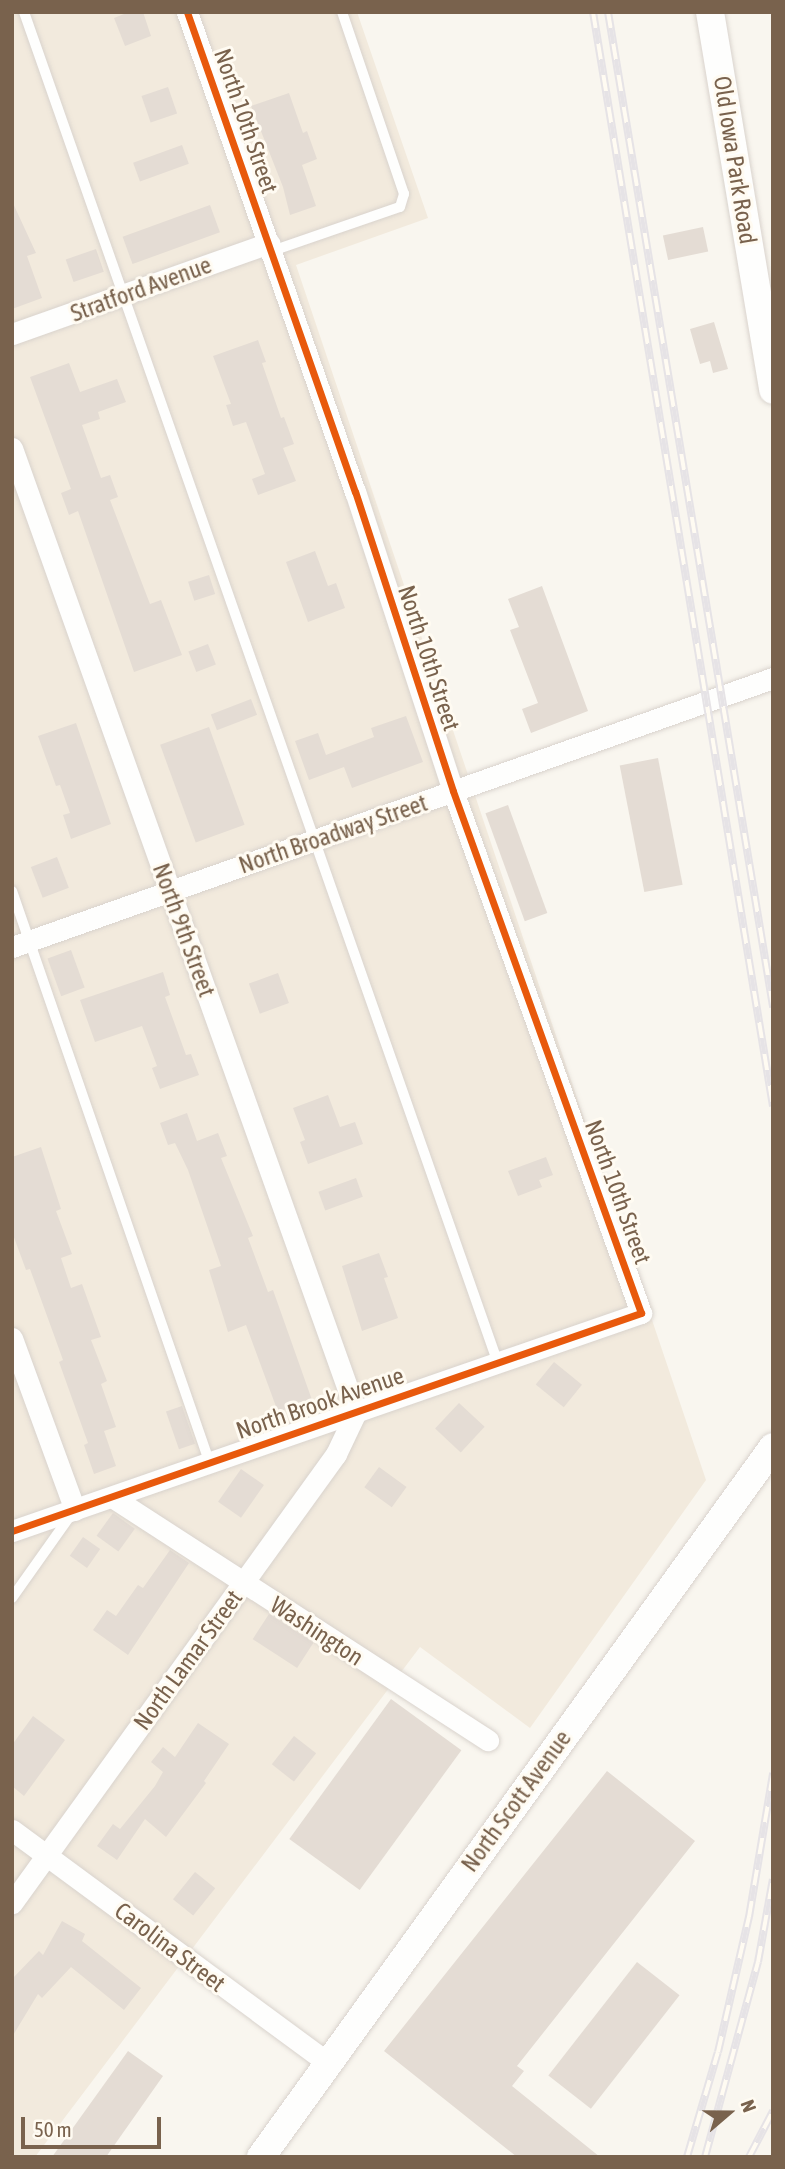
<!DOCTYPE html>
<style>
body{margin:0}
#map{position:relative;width:785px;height:2169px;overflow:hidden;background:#f9f6ef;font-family:"Asap Condensed",sans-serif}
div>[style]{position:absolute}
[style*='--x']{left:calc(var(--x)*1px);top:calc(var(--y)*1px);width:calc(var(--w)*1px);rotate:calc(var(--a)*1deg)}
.residential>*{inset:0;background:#f2eadd}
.building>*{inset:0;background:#e4dcd4;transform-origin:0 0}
.roads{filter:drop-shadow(0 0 2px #d9d3cd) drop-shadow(0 0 2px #d9d3cd)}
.lane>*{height:10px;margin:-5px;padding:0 5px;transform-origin:5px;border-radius:5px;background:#fefefd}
.street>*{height:21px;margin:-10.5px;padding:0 10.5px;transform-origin:10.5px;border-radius:10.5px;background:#fefefd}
.secondary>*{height:28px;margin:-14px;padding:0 14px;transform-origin:14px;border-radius:14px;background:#fefefd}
.rail>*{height:8px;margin-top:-4px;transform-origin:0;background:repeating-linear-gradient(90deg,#fffbf2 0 16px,#e6e3e6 0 32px);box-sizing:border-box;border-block:2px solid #e6e3e6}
.cycleway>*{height:7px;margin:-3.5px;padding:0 3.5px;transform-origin:3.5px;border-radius:3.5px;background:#e8590c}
span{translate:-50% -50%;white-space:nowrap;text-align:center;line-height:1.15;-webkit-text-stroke:6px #fffbf2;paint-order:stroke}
.street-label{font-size:24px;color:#79624d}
.frame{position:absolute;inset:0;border:14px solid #79624d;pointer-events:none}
.north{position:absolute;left:694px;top:2078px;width:70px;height:70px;-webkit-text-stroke:5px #fffbf2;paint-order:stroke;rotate:70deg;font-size:19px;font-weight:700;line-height:28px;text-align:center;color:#79624d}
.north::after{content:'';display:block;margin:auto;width:24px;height:32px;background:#79624d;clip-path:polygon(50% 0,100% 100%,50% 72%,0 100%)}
.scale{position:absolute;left:21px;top:2117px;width:140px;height:32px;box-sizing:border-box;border:4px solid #79624d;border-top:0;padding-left:9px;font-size:21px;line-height:24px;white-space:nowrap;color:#79624d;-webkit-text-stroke:5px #fffbf2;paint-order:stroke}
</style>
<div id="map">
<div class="residential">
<i style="clip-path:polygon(12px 12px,357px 12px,428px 218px,296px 265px,706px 1480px,530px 1728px,420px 1647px,35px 2157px,12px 2157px)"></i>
</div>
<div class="building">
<i style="clip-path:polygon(129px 12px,143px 12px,151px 36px,125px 46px,114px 18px)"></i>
<i style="left:168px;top:87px;width:28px;height:28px;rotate:71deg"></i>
<i style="clip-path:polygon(289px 93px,303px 133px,307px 131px,317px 159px,302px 165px,316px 206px,290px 215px,283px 187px,251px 106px)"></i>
<i style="left:182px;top:145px;width:20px;height:52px;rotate:70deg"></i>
<i style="clip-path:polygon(12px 201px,36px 253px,27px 256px,42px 298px,12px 309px)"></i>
<i style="left:210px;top:205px;width:29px;height:93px;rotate:70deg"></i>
<i style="left:703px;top:227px;width:25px;height:41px;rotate:78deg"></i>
<i style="left:96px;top:249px;width:24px;height:32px;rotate:71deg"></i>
<i style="clip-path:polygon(714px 322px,728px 369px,713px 373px,710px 361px,700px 364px,690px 329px)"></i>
<i style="clip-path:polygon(258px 340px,266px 362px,262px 363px,281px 418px,284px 417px,294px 444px,283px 448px,296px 481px,258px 495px,252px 479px,265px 474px,246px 422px,233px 426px,226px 405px,231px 404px,213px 356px)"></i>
<i style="clip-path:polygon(69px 363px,80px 392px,117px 379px,126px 402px,98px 412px,100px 419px,82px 425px,101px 478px,110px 475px,118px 497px,110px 500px,150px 604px,161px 600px,182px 655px,134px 672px,78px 511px,69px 515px,61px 493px,71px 489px,30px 377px)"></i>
<i style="clip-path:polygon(315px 551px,328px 586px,336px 583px,345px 608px,308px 622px,286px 562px)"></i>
<i style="left:209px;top:575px;width:20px;height:22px;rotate:72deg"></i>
<i style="clip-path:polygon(542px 586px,588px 711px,531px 733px,522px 709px,538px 703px,510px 630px,519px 627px,508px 599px)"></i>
<i style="left:208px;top:644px;width:22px;height:21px;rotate:69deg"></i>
<i style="left:251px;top:699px;width:17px;height:43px;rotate:69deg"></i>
<i style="clip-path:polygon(406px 716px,423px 762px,352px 788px,344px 767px,309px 780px,295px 741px,318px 733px,326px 755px,374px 737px,371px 728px)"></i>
<i style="clip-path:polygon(76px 723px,111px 824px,71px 839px,63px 815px,70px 813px,60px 785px,56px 786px,38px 736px)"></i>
<i style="left:209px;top:727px;width:104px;height:52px;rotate:70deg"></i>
<i style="left:658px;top:758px;width:129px;height:39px;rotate:79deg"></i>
<i style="left:508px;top:805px;width:115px;height:24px;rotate:70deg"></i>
<i style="left:57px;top:857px;width:33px;height:28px;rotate:69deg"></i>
<i style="left:71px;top:950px;width:40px;height:25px;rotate:70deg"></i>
<i style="clip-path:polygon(163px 972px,170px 995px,165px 997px,186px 1055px,191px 1054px,199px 1075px,160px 1089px,152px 1068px,157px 1066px,142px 1026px,95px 1042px,80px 1000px)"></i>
<i style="left:278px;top:973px;width:32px;height:31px;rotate:70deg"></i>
<i style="clip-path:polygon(328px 1095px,340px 1127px,355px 1122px,363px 1144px,308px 1164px,300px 1142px,305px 1140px,293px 1108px)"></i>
<i style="clip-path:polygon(187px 1113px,197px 1141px,218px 1133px,227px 1156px,221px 1158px,253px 1236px,248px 1238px,268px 1292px,273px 1290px,312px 1400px,278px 1412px,246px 1325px,228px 1332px,209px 1270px,221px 1266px,188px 1170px,175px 1143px,168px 1145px,160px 1123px)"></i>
<i style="clip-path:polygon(41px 1147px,61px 1209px,56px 1211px,72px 1254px,61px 1258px,71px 1288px,82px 1284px,101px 1337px,91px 1340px,107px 1381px,101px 1384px,116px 1427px,104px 1431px,116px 1466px,94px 1474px,84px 1445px,88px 1443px,59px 1362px,63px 1360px,30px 1269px,26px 1270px,12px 1232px,12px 1157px)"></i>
<i style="clip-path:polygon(546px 1157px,553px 1175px,539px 1180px,542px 1187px,518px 1196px,508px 1171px)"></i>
<i style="left:356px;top:1178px;width:20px;height:40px;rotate:70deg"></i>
<i style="clip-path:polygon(379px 1253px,388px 1277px,384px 1278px,398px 1318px,362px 1331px,342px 1266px)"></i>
<i style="left:554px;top:1362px;width:36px;height:29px;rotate:39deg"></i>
<i style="left:459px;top:1403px;width:35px;height:35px;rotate:43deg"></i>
<i style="left:182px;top:1406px;width:40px;height:17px;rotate:71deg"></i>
<i style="left:379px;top:1467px;width:34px;height:25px;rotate:36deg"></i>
<i style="left:241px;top:1469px;width:28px;height:40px;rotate:35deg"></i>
<i style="left:113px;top:1513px;width:27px;height:28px;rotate:36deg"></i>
<i style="left:83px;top:1537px;width:21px;height:23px;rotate:35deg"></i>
<i style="clip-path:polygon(170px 1550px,189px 1563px,128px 1655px,93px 1630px,107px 1610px,116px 1616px,138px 1585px,143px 1588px)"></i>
<i style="left:269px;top:1614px;width:53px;height:30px;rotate:33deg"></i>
<i style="left:391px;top:1699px;width:87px;height:173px;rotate:36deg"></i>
<i style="clip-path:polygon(33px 1716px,65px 1740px,24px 1796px,12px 1786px,12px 1745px)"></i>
<i style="clip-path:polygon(198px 1723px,229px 1744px,204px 1781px,206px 1783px,166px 1837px,145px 1819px,117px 1860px,97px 1846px,113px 1824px,120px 1829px,155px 1786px,163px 1772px,151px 1762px,163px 1747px,175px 1757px)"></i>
<i style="left:294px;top:1736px;width:28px;height:36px;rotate:38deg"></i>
<i style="clip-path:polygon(607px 1771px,695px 1841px,517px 2066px,524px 2071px,512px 2086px,600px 2157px,517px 2157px,384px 2051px)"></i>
<i style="left:195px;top:1872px;width:26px;height:35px;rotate:39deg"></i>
<i style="clip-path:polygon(62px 1921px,85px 1934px,82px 1941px,141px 1988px,124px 2010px,71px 1967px,42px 1998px,38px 1994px,12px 2037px,12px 1979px,39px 1951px,43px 1955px)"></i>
<i style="left:637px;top:1962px;width:54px;height:144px;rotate:38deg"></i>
<i style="clip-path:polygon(128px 2051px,163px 2076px,106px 2157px,52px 2157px)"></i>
</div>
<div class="roads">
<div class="lane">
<i style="--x:24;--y:12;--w:1432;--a:70.67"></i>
<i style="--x:272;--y:251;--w:135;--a:-19"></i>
<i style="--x:400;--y:207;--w:14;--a:-73"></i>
<i style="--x:404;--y:194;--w:192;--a:-108.8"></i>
<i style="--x:12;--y:891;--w:603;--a:70.93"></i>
<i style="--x:12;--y:1598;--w:105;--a:-54.7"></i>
</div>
<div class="street">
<i style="--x:12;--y:334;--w:273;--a:-19.5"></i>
<i style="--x:12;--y:448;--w:1024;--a:70.36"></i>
<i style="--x:356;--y:1412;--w:47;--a:115.5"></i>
<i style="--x:336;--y:1454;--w:554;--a:125.81"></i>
<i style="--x:12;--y:947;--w:807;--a:-19.47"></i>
<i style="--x:12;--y:1338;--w:183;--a:69.9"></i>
<i style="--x:112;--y:1497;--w:448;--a:32.9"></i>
<i style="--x:12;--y:1531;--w:666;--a:-19.12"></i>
<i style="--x:641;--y:1313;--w:555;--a:-109.81"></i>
<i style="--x:453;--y:791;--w:315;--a:-108.1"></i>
<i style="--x:355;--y:492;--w:509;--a:-109.29"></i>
<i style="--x:12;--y:1830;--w:394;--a:36.4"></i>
</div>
<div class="secondary">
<i style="--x:710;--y:12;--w:383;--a:80.5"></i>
<i style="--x:261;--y:2157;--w:875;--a:-54.2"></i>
</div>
</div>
<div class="rail">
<i style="--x:593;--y:12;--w:1109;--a:80.66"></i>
<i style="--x:608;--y:12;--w:1009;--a:80.58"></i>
<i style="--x:687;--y:2157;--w:109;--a:-73.6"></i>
<i style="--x:718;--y:2052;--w:139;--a:-77.1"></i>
<i style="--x:749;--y:1917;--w:146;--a:-80.5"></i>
<i style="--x:705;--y:2157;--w:202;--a:-74.8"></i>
<i style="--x:758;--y:1962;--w:84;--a:-79.8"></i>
<i style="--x:749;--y:2157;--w:52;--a:-62.4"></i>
</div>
<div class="cycleway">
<i style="--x:12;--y:1531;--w:666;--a:-19.12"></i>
<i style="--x:641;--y:1313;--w:555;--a:-109.81"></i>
<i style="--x:453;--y:791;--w:315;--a:-108.1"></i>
<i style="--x:355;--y:492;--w:509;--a:-109.29"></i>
</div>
<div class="street-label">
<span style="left:246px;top:121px;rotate:71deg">North 10th Street</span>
<span style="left:735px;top:160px;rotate:81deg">Old Iowa Park Road</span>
<span style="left:141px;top:289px;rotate:-20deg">Stratford Avenue</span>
<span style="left:429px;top:658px;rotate:72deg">North 10th Street</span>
<span style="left:333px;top:834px;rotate:-19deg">North Broadway Street</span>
<span style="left:184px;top:930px;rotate:70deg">North 9th Street</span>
<span style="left:618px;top:1192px;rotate:70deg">North 10th Street</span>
<span style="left:320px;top:1403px;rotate:-19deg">North Brook Avenue</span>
<span style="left:317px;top:1631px;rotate:33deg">Washington</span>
<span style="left:188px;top:1660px;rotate:-54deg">North Lamar Street</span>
<span style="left:516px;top:1801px;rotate:-54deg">North Scott Avenue</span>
<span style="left:170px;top:1947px;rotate:37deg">Carolina Street</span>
</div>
<div class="frame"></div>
<div class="north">N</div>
<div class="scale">50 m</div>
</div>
